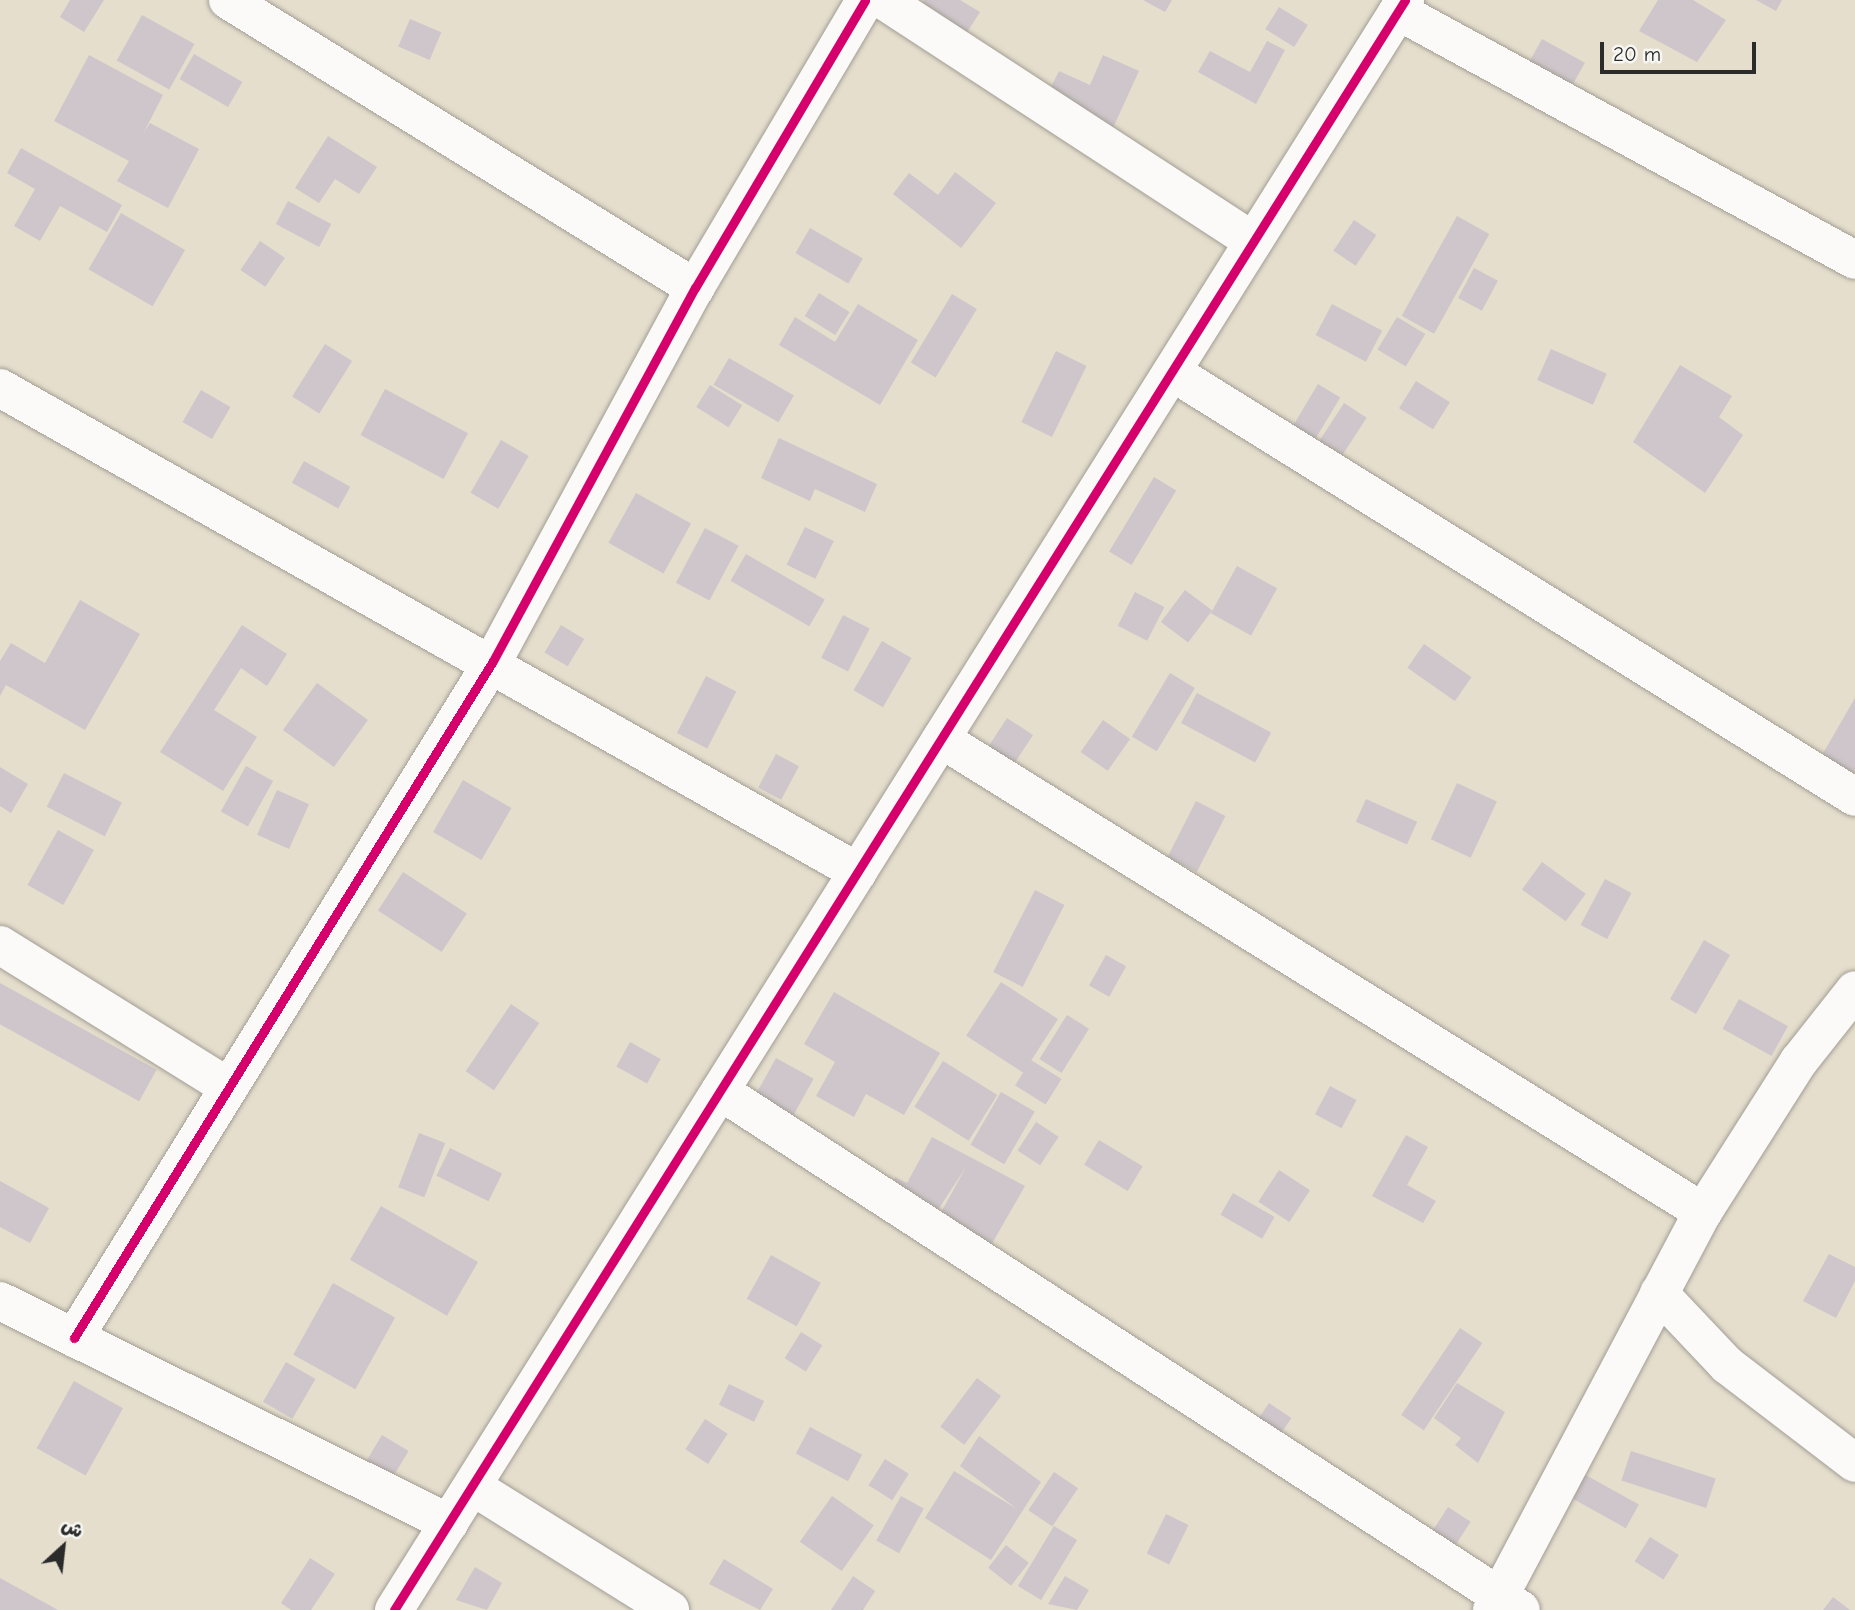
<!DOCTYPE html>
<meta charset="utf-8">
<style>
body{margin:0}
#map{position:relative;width:1855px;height:1610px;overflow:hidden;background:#e5decd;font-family:"Comic Neue","Playpen Sans Arabic",sans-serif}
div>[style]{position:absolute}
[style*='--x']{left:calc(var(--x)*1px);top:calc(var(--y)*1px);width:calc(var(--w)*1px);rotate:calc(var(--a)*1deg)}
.building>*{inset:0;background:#cec6ca;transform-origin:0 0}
.roads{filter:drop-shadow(0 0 2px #a29e94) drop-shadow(0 0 2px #a29e94)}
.minor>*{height:38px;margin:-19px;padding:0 19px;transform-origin:19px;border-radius:19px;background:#fbfaf8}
.cycleway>*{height:9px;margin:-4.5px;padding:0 4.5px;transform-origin:4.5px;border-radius:4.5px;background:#d6006c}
span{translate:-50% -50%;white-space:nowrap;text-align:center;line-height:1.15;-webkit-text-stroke:5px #f6f6f2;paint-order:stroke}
.north{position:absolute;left:28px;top:1512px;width:70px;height:70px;-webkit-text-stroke:5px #f6f6f2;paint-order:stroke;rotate:27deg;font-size:19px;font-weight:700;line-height:28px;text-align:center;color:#2b2b2b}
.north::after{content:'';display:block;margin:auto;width:24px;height:32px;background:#2b2b2b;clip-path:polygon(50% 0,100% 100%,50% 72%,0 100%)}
.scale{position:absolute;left:1600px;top:42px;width:156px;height:32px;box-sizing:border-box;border:4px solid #2b2b2b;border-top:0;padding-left:9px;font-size:21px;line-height:24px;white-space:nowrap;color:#2b2b2b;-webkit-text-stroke:5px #f6f6f2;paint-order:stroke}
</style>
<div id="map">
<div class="building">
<i style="clip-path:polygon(70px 0,104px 0,84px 32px,60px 17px)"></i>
<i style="clip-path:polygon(924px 0,960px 0,980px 12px,962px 40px,916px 11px)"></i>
<i style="clip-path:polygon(1143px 0,1172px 0,1165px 12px)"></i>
<i style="clip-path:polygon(1658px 0,1693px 0,1726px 20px,1697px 62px,1639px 31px)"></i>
<i style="clip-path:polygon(1756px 0,1782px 0,1776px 11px)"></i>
<i style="left:1279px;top:7px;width:34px;height:26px;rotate:32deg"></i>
<i style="left:142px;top:15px;width:60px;height:52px;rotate:29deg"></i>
<i style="left:410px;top:19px;width:34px;height:30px;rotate:23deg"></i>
<i style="left:1542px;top:39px;width:49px;height:35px;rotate:29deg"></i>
<i style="clip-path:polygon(1267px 41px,1285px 50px,1256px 104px,1198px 72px,1210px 51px,1250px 72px)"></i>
<i style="left:194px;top:54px;width:56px;height:29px;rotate:30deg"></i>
<i style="clip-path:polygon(89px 55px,163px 95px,143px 134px,150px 123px,199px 149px,168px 208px,117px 181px,129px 161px,54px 121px)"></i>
<i style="clip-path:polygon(1103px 55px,1139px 71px,1112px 130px,1045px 99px,1059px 71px,1090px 85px)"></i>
<i style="clip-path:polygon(328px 136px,377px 167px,359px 194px,335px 179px,319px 203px,295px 188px)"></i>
<i style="clip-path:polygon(21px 148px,122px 205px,107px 232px,60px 206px,40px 241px,14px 226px,35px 189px,7px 173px)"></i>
<i style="clip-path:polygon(955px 172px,996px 203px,961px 248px,893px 194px,909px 173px,938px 195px)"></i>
<i style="left:288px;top:201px;width:49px;height:26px;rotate:28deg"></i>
<i style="left:121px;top:213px;width:74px;height:65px;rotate:30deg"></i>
<i style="left:1457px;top:216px;width:37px;height:114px;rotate:29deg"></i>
<i style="left:1354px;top:220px;width:27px;height:37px;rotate:34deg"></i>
<i style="left:810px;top:228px;width:61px;height:29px;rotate:30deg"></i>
<i style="left:260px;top:241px;width:30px;height:35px;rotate:34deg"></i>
<i style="left:1474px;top:268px;width:27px;height:34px;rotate:28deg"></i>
<i style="left:819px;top:293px;width:36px;height:27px;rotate:32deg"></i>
<i style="left:952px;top:294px;width:29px;height:80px;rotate:31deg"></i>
<i style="clip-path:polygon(858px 304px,918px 340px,880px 405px,779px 345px,795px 317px,835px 342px)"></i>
<i style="left:1332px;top:304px;width:57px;height:35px;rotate:28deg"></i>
<i style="left:1397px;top:317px;width:33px;height:38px;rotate:31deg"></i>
<i style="left:325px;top:344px;width:32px;height:62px;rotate:32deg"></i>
<i style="left:1551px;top:349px;width:61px;height:34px;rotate:24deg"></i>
<i style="left:1056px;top:351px;width:34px;height:79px;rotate:26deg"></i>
<i style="left:729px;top:358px;width:75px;height:31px;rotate:30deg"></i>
<i style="clip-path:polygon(1680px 365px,1732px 396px,1719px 417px,1743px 435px,1705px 493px,1633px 442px)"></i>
<i style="left:1416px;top:381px;width:40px;height:32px;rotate:32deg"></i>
<i style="left:1318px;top:384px;width:26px;height:55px;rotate:31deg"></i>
<i style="left:710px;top:385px;width:38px;height:26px;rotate:32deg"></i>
<i style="left:385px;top:389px;width:94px;height:52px;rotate:28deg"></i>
<i style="left:201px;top:390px;width:34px;height:37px;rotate:30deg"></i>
<i style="left:1344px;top:403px;width:27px;height:54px;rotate:33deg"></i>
<i style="clip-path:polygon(779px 438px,877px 484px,865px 512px,815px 489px,810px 501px,761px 478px)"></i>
<i style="left:501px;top:440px;width:32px;height:61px;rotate:30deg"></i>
<i style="left:304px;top:461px;width:53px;height:25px;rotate:29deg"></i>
<i style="left:1154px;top:477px;width:26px;height:87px;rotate:31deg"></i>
<i style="left:636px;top:493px;width:63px;height:57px;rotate:29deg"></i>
<i style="left:805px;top:527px;width:32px;height:42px;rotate:26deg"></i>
<i style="left:705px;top:528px;width:38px;height:62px;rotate:28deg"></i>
<i style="left:746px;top:554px;width:91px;height:31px;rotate:30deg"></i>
<i style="left:1237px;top:566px;width:46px;height:54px;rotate:29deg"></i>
<i style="left:1185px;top:590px;width:34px;height:40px;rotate:37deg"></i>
<i style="left:1135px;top:592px;width:33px;height:38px;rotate:27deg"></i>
<i style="clip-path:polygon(80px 600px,140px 634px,85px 730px,6px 685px,0 696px,0 661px,11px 643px,45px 663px)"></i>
<i style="left:843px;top:615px;width:30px;height:48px;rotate:27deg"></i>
<i style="clip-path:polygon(242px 625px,287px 654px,267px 686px,241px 668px,214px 710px,257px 737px,223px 791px,160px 752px)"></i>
<i style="left:561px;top:625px;width:27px;height:32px;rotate:31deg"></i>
<i style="left:882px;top:641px;width:34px;height:57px;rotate:30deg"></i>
<i style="left:1424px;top:644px;width:58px;height:29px;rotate:35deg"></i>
<i style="left:1170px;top:673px;width:29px;height:74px;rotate:31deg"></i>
<i style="left:706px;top:676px;width:34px;height:64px;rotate:27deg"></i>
<i style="left:317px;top:683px;width:63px;height:58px;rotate:36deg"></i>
<i style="left:1197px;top:693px;width:84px;height:34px;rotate:28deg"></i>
<i style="clip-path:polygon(1855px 698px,1855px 771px,1850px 780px,1818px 762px)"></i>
<i style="left:1007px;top:718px;width:31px;height:42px;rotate:33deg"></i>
<i style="left:1103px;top:720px;width:33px;height:39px;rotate:35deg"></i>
<i style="left:776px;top:754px;width:26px;height:38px;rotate:28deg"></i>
<i style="left:246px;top:766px;width:31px;height:52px;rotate:29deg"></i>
<i style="clip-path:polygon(0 767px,28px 784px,11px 813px,0 806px)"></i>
<i style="left:64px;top:773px;width:65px;height:38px;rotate:27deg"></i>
<i style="left:463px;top:780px;width:56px;height:60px;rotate:30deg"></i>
<i style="left:1457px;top:783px;width:44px;height:62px;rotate:25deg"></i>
<i style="left:277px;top:790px;width:35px;height:49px;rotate:24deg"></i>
<i style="left:1366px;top:799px;width:56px;height:25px;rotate:24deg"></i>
<i style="left:1196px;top:801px;width:33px;height:63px;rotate:27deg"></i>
<i style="left:58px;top:830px;width:41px;height:63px;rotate:29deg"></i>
<i style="left:1542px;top:862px;width:54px;height:34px;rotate:36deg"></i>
<i style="left:403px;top:872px;width:76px;height:46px;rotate:33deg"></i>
<i style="left:1605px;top:879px;width:30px;height:52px;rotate:28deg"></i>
<i style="left:1035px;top:890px;width:33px;height:92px;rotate:27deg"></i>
<i style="left:1704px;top:940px;width:30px;height:68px;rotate:30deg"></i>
<i style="left:1106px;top:955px;width:23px;height:35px;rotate:29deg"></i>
<i style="left:1001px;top:982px;width:68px;height:64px;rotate:33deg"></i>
<i style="left:0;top:983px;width:179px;height:36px;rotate:29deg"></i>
<i style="clip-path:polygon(834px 992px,940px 1053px,904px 1115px,866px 1094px,854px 1117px,816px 1096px,835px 1062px,804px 1044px)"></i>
<i style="left:1739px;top:999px;width:56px;height:34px;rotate:29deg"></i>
<i style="left:511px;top:1004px;width:34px;height:81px;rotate:34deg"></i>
<i style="left:1067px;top:1015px;width:26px;height:52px;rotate:32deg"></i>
<i style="left:630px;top:1042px;width:35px;height:28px;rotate:29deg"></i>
<i style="left:776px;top:1058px;width:43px;height:59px;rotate:29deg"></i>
<i style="left:1031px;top:1060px;width:36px;height:30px;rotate:32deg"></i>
<i style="left:943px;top:1061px;width:64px;height:54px;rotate:32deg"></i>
<i style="left:1330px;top:1086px;width:30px;height:32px;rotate:28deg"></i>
<i style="left:1001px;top:1092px;width:39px;height:61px;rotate:30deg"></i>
<i style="left:1036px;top:1122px;width:27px;height:34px;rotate:33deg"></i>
<i style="left:419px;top:1133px;width:28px;height:58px;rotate:21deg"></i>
<i style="clip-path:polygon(1406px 1135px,1428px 1147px,1407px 1185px,1436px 1201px,1423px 1223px,1372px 1196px)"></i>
<i style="clip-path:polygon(932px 1137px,1025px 1186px,986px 1254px,934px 1225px,966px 1167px,930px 1222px,887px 1196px,895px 1177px,907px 1183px)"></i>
<i style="left:1099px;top:1140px;width:51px;height:29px;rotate:31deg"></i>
<i style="left:450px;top:1148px;width:58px;height:31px;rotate:26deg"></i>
<i style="left:1279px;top:1170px;width:37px;height:38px;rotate:33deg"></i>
<i style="clip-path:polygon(0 1181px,49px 1208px,30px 1243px,0 1227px)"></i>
<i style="left:1233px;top:1193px;width:48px;height:25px;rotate:30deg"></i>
<i style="left:381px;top:1206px;width:112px;height:62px;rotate:30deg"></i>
<i style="clip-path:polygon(1829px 1254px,1855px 1267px,1855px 1281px,1836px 1318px,1803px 1301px)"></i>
<i style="left:771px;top:1255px;width:57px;height:50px;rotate:29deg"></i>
<i style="left:333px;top:1283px;width:71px;height:82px;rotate:29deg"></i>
<i style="left:1460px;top:1328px;width:27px;height:105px;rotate:34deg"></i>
<i style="left:801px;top:1332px;width:25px;height:31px;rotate:32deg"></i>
<i style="left:286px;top:1362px;width:34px;height:46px;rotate:30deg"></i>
<i style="left:977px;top:1378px;width:30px;height:61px;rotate:37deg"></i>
<i style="left:74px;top:1381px;width:56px;height:77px;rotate:29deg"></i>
<i style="clip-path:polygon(1457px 1383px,1505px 1412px,1478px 1463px,1455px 1445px,1461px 1438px,1434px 1418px)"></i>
<i style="left:729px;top:1384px;width:39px;height:23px;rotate:26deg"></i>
<i style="left:1269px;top:1403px;width:27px;height:35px;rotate:34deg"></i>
<i style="left:705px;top:1419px;width:27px;height:36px;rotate:33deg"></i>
<i style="left:810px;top:1427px;width:59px;height:30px;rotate:28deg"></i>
<i style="left:382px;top:1435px;width:31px;height:31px;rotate:31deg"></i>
<i style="clip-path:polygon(979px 1436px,1041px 1482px,991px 1560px,925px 1518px,954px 1471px,1017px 1509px,960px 1466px)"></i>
<i style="left:1631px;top:1451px;width:89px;height:31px;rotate:18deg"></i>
<i style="left:885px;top:1459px;width:28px;height:31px;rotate:32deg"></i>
<i style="left:1054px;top:1472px;width:29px;height:46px;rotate:34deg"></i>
<i style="left:1582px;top:1473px;width:65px;height:27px;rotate:29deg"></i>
<i style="left:832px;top:1496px;width:51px;height:56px;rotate:35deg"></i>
<i style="left:901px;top:1496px;width:26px;height:51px;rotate:29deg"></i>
<i style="left:1448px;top:1507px;width:27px;height:34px;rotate:33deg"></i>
<i style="left:1166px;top:1514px;width:25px;height:44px;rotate:26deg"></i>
<i style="left:1054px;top:1526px;width:27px;height:70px;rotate:31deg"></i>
<i style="left:1650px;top:1537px;width:34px;height:29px;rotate:32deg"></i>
<i style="left:1006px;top:1545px;width:29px;height:29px;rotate:38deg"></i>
<i style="clip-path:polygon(310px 1558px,335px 1574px,311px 1610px,291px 1610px,281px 1603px)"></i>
<i style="clip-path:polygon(724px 1559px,773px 1589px,760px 1610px,709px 1584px)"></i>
<i style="clip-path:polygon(475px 1567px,502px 1583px,487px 1610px,456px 1600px)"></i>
<i style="clip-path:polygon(853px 1576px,875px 1591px,863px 1610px,831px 1610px)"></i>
<i style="clip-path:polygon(1065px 1576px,1089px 1590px,1077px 1610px,1048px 1604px)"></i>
<i style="clip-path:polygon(0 1578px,58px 1610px,0 1610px)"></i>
<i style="clip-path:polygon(1833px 1597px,1850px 1610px,1823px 1610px)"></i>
</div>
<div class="roads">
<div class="minor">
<i style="--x:228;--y:0;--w:549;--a:31.66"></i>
<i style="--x:883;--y:0;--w:442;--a:33.1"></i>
<i style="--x:1398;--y:11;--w:520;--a:28.58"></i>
<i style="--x:1172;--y:372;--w:804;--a:31.89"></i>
<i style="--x:0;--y:388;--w:985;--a:29.43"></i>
<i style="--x:941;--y:739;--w:897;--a:31.83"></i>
<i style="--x:0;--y:945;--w:269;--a:31.9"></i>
<i style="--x:720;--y:1091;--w:954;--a:32.94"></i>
<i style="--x:1659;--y:1293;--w:99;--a:46.6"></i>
<i style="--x:1727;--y:1365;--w:161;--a:37.4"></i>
<i style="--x:0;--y:1301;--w:501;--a:26.31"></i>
<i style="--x:74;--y:1338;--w:796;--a:-58.25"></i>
<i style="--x:493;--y:661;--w:424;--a:-61.6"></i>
<i style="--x:695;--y:288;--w:334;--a:-59.4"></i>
<i style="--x:475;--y:1488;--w:230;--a:32"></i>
<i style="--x:394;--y:1610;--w:1901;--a:-57.87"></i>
<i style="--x:1492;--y:1610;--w:450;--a:-62.1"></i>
<i style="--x:1703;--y:1212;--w:179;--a:-57.6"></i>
<i style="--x:1799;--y:1061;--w:90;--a:-51.7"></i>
</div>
</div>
<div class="cycleway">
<i style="--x:74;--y:1338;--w:796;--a:-58.25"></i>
<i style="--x:493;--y:661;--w:424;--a:-61.6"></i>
<i style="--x:695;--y:288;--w:334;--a:-59.4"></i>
<i style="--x:394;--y:1610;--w:1901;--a:-57.87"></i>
</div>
<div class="north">ش</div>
<div class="scale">20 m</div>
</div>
